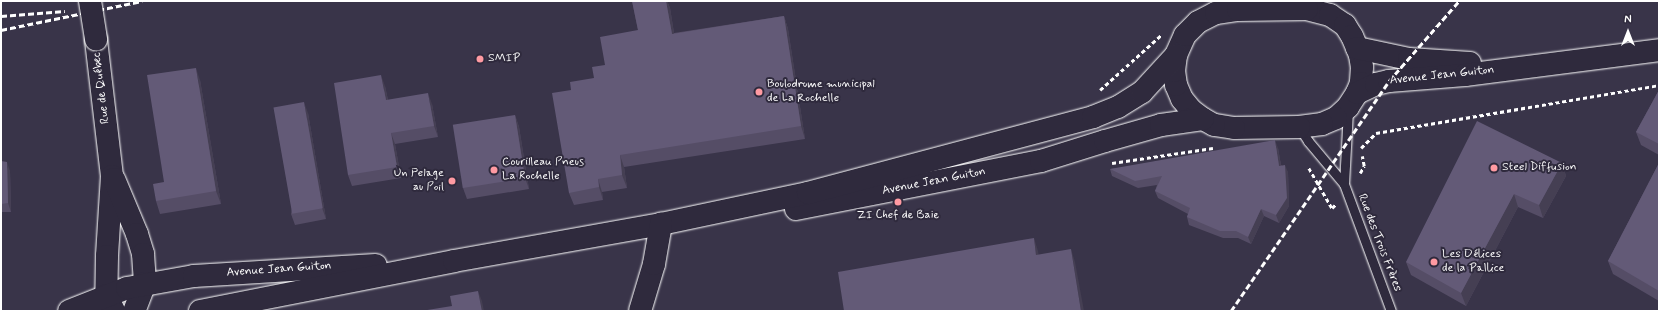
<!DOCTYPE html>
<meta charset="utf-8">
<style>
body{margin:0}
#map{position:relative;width:1660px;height:312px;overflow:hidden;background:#393449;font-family:Mynerve,sans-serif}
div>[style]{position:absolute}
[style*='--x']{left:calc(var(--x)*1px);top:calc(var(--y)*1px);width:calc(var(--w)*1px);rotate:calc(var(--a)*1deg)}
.path>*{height:2.5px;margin-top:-1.25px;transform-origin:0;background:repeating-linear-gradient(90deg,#fff 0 4px,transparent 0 7px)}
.roads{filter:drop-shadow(0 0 1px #fff) drop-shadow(0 0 1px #fff)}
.lane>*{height:9px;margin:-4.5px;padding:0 4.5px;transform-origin:4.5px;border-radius:4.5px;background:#2f2a3d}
.secondary>*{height:22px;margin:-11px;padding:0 11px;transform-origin:11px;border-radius:11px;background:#2f2a3d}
.rail>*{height:3px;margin-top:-1.5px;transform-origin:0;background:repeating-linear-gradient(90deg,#fff 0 6px,transparent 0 9px)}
.bridges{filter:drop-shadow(0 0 1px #fff) drop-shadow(0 0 1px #fff)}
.secondary-bridge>*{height:22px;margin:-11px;padding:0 11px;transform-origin:11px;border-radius:11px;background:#2f2a3d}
.wall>*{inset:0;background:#554d66}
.shaded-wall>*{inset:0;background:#453f53}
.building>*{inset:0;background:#635a77;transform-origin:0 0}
.dots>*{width:11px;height:11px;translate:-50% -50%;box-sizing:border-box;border:2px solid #2f2a3d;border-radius:50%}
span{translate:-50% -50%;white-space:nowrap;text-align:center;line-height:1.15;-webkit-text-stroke:4px #2f2a3d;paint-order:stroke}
.poi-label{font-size:12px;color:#fff}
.left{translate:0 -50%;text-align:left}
.right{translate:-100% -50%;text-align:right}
.street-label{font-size:12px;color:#fff}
.frame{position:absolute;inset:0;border:2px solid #fff;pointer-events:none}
.north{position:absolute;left:1608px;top:12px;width:40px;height:40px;-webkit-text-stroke:3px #2f2a3d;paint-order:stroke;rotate:0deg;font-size:11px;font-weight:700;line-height:16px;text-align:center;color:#fff}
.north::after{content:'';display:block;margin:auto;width:14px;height:18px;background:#fff;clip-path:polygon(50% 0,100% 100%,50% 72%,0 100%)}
</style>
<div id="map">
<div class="path">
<i style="--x:1100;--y:90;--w:82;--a:-42"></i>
<i style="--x:1361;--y:148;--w:21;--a:-45"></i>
<i style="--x:1376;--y:133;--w:287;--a:-9.6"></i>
<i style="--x:1112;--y:163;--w:102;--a:-8.4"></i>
<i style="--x:1309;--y:168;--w:46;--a:60.1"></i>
<i style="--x:1332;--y:208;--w:6;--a:-45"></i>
<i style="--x:1360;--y:173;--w:8;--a:-60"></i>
<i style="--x:1364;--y:166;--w:10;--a:-101"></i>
</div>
<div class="roads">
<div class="lane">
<i style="--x:1299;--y:127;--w:17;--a:57"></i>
<i style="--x:1308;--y:141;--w:56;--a:50.1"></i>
<i style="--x:1344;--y:184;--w:135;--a:69.7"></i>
<i style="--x:1344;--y:184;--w:73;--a:-86.9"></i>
</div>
<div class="secondary">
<i style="--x:1307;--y:9;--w:24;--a:15"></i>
<i style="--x:1330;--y:15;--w:18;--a:34"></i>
<i style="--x:1345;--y:25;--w:13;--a:58"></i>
<i style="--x:1352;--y:36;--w:21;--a:67"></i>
<i style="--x:1360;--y:55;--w:12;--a:81"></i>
<i style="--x:1362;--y:67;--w:16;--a:94"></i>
<i style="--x:1361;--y:83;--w:11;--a:112"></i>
<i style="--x:1357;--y:93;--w:17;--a:123"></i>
<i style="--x:1348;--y:107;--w:16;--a:137"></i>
<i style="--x:1336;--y:118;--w:15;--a:157"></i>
<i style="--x:1322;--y:124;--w:23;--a:173"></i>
<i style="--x:1299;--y:127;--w:65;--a:179.1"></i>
<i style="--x:1234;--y:128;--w:20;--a:-171"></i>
<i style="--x:1214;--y:125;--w:13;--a:-151"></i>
<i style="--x:1203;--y:119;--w:15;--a:-143"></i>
<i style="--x:1191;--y:110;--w:14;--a:-129"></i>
<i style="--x:1182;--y:99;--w:15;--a:-113"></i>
<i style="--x:1176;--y:85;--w:14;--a:-98"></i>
<i style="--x:1174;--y:71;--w:16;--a:-83"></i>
<i style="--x:1176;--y:55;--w:22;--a:-66"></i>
<i style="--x:1185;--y:35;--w:18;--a:-45"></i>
<i style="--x:1198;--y:22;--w:20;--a:-27"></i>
<i style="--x:1216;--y:13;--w:22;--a:-8"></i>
<i style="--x:1238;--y:10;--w:69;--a:-0.8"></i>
<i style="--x:96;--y:40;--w:137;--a:83.3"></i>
<i style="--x:112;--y:176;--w:80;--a:93.6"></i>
<i style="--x:107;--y:256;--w:39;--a:91"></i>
<i style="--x:106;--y:295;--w:18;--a:63"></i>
<i style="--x:1357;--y:48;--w:53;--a:11.9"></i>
<i style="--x:1409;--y:59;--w:61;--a:3.8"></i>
<i style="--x:1357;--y:93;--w:21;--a:-25"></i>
<i style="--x:1376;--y:84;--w:13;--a:-13"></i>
<i style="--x:1389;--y:81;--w:76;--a:-4.5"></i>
<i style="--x:1465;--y:75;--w:196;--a:-7.3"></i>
<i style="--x:114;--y:179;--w:60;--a:67.3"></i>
<i style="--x:137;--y:234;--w:21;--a:73"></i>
<i style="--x:143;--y:254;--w:29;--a:86"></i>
<i style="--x:145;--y:283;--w:30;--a:111"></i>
<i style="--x:796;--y:209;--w:250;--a:-11.1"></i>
<i style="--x:1041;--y:161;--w:67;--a:-17.4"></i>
<i style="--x:1105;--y:141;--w:58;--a:-15.9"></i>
<i style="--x:1161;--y:125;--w:42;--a:-8.1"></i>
<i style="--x:69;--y:311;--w:62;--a:-21.6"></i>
<i style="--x:127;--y:288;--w:68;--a:-10.2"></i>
<i style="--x:194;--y:276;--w:182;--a:-3.5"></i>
<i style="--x:200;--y:311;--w:259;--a:-11.1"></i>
<i style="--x:454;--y:261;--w:210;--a:-10.1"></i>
<i style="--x:661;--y:224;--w:150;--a:-11.9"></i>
<i style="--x:808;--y:193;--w:295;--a:-14.9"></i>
<i style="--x:1093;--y:117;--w:27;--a:-22"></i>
<i style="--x:1118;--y:107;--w:28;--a:-32"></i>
<i style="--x:1142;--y:92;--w:50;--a:-47.4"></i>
<i style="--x:640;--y:311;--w:49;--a:-73.4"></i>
<i style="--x:654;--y:264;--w:41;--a:-80.1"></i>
</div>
</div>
<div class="rail">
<i style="--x:1;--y:16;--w:64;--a:-4.5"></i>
<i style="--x:1;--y:30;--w:144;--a:-11.6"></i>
<i style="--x:1231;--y:311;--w:279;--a:-55.5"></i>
<i style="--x:1389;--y:81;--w:106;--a:-48.8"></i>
</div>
<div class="bridges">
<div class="secondary-bridge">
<i style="--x:90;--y:1;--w:39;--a:81"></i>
</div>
</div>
<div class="wall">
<i style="clip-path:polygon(632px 1px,667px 1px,670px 8px,674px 33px,784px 16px,788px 29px,805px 139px,624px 167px,627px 188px,602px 192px,603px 200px,574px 205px,569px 193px,571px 90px,594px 78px,605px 65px,638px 30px)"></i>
<i style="clip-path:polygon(200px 80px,221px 204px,160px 214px,156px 201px,164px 182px)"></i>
<i style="clip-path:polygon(385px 86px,388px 100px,432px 104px,438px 137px,395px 144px,401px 178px,352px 186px,348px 175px)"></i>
<i style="clip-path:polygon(1659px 90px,1659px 155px,1641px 145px,1636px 132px)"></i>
<i style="clip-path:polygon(308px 113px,326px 219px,295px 225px,291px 214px)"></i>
<i style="clip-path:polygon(515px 115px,519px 127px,529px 189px,467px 199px,463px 188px)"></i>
<i style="clip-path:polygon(1278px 148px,1281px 165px,1288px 172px,1289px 206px,1279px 223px,1264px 216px,1251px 244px,1238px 238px,1223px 238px,1189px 225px,1187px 217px,1188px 214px,1158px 198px,1155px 191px,1157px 185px,1138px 188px,1112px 176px,1110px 169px)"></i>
<i style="clip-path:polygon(1px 161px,10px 171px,11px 212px,1px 212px)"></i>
<i style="clip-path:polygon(1562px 163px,1566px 176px,1543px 218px,1518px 207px,1466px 306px,1411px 275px,1406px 262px)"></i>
<i style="clip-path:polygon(1659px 163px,1659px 301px,1613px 274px,1608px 261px)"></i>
</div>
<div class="shaded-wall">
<i style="clip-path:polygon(666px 1px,667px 1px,670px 8px,676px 46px,672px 34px)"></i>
<i style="clip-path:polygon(784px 16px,788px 29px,805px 139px,801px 126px)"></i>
<i style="clip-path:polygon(196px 68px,200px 80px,221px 204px,216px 191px)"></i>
<i style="clip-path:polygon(381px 75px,385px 86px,390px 111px,386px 100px)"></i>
<i style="clip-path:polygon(428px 93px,432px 104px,438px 137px,434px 126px)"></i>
<i style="clip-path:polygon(304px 102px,308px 113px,326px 219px,322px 208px)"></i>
<i style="clip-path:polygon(515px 115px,519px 127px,529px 189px,525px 178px)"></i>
<i style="clip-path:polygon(391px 133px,395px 144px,401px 178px,397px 167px)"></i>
<i style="clip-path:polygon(1275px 140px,1278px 148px,1282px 173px,1279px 166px)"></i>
<i style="clip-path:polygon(620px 155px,624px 167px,627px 188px,622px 175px)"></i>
<i style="clip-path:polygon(7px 162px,10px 171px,11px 212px,8px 203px)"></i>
<i style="clip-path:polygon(1562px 163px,1566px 176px,1543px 218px,1539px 205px)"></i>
<i style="clip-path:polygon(1285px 165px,1288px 172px,1289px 206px,1279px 223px,1276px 215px)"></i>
<i style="clip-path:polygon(598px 179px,602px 192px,603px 200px,599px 187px)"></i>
<i style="clip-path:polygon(1514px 194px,1518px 207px,1466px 306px,1461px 293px)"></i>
<i style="clip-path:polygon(1261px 209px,1264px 216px,1251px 244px,1248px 237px)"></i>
<i style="clip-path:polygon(1034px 238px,1038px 251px,1041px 268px,1036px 255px)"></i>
<i style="clip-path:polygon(1071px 249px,1075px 262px,1084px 311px,1081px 311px)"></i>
<i style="clip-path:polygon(478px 291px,482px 301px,484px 311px,482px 311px)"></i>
</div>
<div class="building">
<i style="clip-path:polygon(632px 1px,666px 1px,672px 34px,784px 16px,801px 126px,620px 155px,622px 175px,598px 179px,599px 187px,569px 193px,552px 93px,571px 90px,570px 82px,594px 78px,592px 67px,605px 65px,600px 37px,638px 30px)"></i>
<i style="clip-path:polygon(196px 68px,216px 191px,156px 201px,153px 184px,164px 182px,147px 75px)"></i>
<i style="clip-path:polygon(381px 75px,386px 100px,428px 93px,434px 126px,391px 133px,397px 167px,348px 175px,334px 83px)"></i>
<i style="clip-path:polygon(1659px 90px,1659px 144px,1636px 132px)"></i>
<i style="left:304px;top:102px;width:108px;height:31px;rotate:80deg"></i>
<i style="left:515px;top:115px;width:64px;height:63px;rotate:81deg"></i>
<i style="clip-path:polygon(1477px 121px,1562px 163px,1539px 205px,1514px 194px,1461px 293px,1406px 262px)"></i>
<i style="clip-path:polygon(1275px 140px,1279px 166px,1285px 165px,1287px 198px,1276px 215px,1261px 209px,1248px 237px,1236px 231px,1220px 231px,1187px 217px,1190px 208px,1155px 191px,1162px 176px,1135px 181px,1110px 169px)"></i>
<i style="clip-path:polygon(1px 161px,7px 162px,8px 203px,1px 204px)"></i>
<i style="clip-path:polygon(1659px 163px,1659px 291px,1608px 261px)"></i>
<i style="clip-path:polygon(1034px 238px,1036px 255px,1071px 249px,1081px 311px,844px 311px,838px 272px)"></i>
<i style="clip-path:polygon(478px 291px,482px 311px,421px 311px,452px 306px,450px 296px)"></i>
</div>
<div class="dots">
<i style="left:480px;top:59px;background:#ff9aa2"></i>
<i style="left:759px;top:92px;background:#ff9aa2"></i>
<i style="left:1494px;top:168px;background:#ff9aa2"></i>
<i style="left:494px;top:170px;background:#ff9aa2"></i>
<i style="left:452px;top:181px;background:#ff9aa2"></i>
<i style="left:898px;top:202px;background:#ff9aa2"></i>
<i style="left:1434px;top:262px;background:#ff9aa2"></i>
</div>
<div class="poi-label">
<span class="left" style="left:488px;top:59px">SMIP</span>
<span class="left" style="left:767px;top:92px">Boulodrome municipal<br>de La Rochelle</span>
<span class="left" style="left:502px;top:170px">Courilleau Pneus<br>La Rochelle</span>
<span class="left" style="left:1502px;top:168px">Steel Diffusion</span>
<span class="right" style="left:444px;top:181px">Un Pelage<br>au Poil</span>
<span style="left:898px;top:216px">ZI Chef de Baie</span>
<span class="left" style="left:1442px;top:262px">Les Délices<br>de la Pallice</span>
</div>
<div class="street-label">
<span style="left:1442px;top:76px;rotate:-6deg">Avenue Jean Guiton</span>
<span style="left:102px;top:88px;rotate:-97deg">Rue de Québec</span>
<span style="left:934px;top:182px;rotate:-11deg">Avenue Jean Guiton</span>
<span style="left:1379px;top:243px;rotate:69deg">Rue des Trois Frères</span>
<span style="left:279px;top:270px;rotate:-4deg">Avenue Jean Guiton</span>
</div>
<div class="frame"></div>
<div class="north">N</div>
</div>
